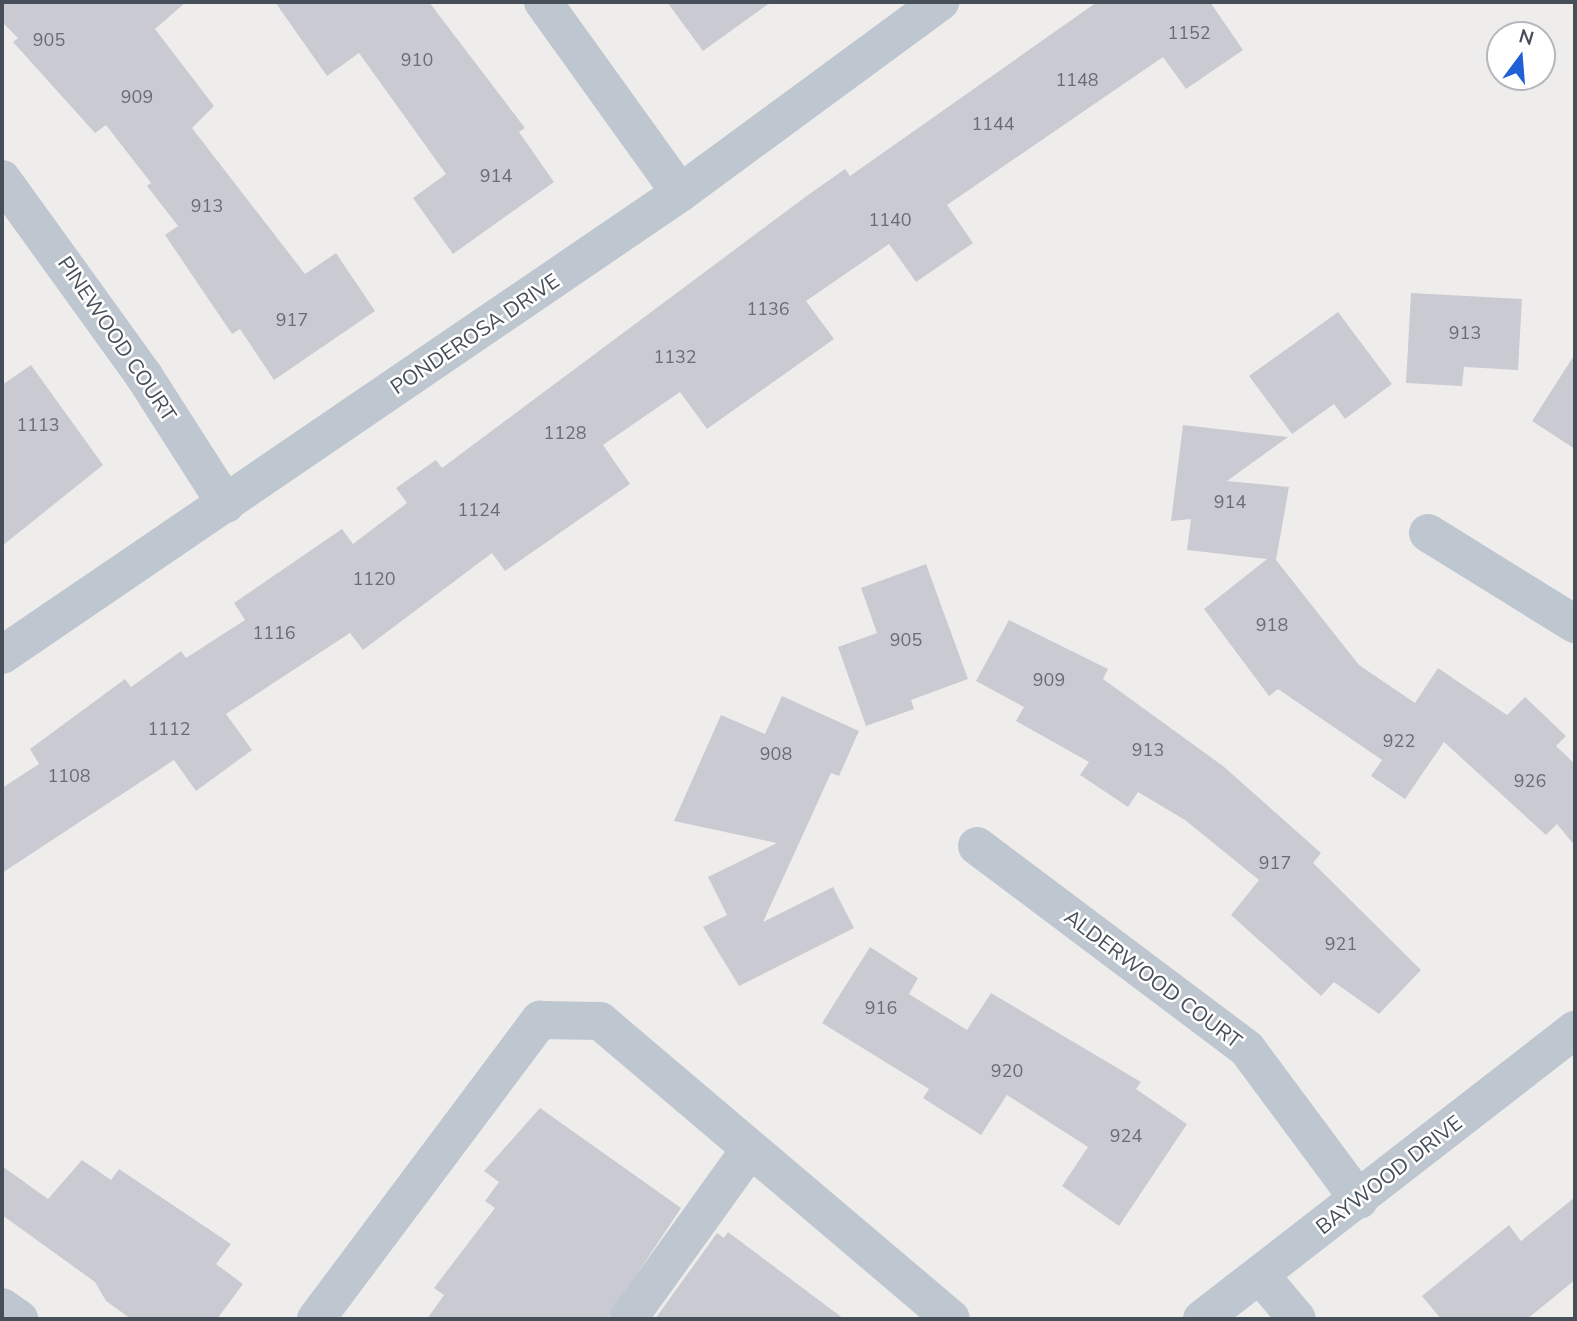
<!DOCTYPE html>
<style>
body{margin:0}
#map{position:relative;width:1577px;height:1321px;overflow:hidden;background:#efedec;font-family:"Nunito Sans",sans-serif}
div>[style]{position:absolute}
[style*='--x']{left:calc(var(--x)*1px);top:calc(var(--y)*1px);width:calc(var(--w)*1px);rotate:calc(var(--a)*1deg)}
.building>*{inset:0;background:#cacbd2}
.minor>*{height:38px;margin:-19px;padding:0 19px;transform-origin:19px;border-radius:19px;background:#bec6cf}
span{translate:-50% -50%;white-space:nowrap;text-align:center;line-height:1.15;-webkit-text-stroke:5px #fff;paint-order:stroke}
.number-label{font-size:18px;color:#676d77}
.number-label span{-webkit-text-stroke-width:0}
.street-label{font-size:21px;color:#464e59}
.frame{position:absolute;inset:0;border:4px solid #464e59;pointer-events:none}
.north{position:absolute;left:1486px;top:21px;width:70px;height:70px;box-sizing:border-box;background:#fff;border:2px solid #b5b8bd;border-radius:50%;rotate:16deg;font-size:19px;font-weight:700;line-height:28px;text-align:center;color:#464e59}
.north::after{content:'';display:block;margin:auto;width:24px;height:32px;background:#2061d6;clip-path:polygon(50% 0,100% 100%,50% 72%,0 100%)}
</style>
<div id="map">
<div class="building">
<i style="clip-path:polygon(2px 2px,186px 2px,155px 29px,214px 106px,192px 128px,305px 274px,336px 253px,375px 311px,274px 380px,240px 329px,232px 334px,165px 235px,178px 226px,147px 186px,151px 183px,106px 125px,95px 133px,13px 42px,18px 38px,2px 22px)"></i>
<i style="clip-path:polygon(275px 2px,429px 2px,525px 128px,519px 132px,554px 182px,453px 254px,413px 198px,446px 174px,359px 53px,327px 76px)"></i>
<i style="clip-path:polygon(667px 2px,771px 2px,703px 51px)"></i>
<i style="clip-path:polygon(1097px 2px,1210px 2px,1243px 50px,1186px 89px,1163px 57px,947px 205px,973px 243px,916px 282px,889px 244px,806px 301px,834px 339px,707px 429px,680px 392px,603px 445px,630px 484px,505px 571px,492px 553px,363px 650px,350px 633px,226px 714px,252px 750px,196px 791px,174px 760px,2px 873px,2px 788px,39px 764px,30px 749px,125px 679px,131px 687px,181px 651px,186px 658px,245px 620px,234px 603px,342px 529px,353px 544px,407px 503px,396px 488px,436px 460px,442px 468px,808px 195px,845px 169px,850px 176px)"></i>
<i style="clip-path:polygon(1411px 293px,1522px 299px,1518px 370px,1464px 367px,1462px 386px,1406px 383px)"></i>
<i style="clip-path:polygon(1338px 312px,1392px 384px,1345px 419px,1334px 404px,1292px 434px,1249px 376px)"></i>
<i style="clip-path:polygon(1575px 354px,1575px 449px,1532px 421px)"></i>
<i style="clip-path:polygon(31px 365px,103px 465px,2px 546px,2px 385px)"></i>
<i style="clip-path:polygon(1183px 425px,1288px 437px,1227px 481px,1289px 487px,1276px 560px,1359px 665px,1415px 703px,1438px 668px,1507px 715px,1525px 697px,1566px 736px,1556px 746px,1575px 764px,1575px 846px,1557px 824px,1546px 835px,1444px 742px,1405px 799px,1371px 776px,1382px 760px,1278px 689px,1269px 696px,1204px 609px,1267px 559px,1187px 550px,1191px 519px,1171px 521px)"></i>
<i style="clip-path:polygon(926px 564px,968px 679px,911px 700px,914px 709px,866px 726px,838px 647px,877px 633px,861px 588px)"></i>
<i style="clip-path:polygon(1009px 620px,1108px 669px,1103px 679px,1223px 766px,1321px 853px,1313px 863px,1421px 970px,1379px 1014px,1334px 982px,1321px 996px,1231px 915px,1259px 880px,1185px 820px,1138px 792px,1128px 807px,1080px 775px,1089px 762px,1016px 721px,1024px 707px,976px 681px)"></i>
<i style="clip-path:polygon(782px 696px,859px 731px,839px 776px,831px 773px,763px 922px,833px 887px,854px 928px,739px 986px,703px 927px,727px 915px,708px 877px,777px 843px,674px 821px,721px 715px,765px 734px)"></i>
<i style="clip-path:polygon(870px 947px,918px 978px,909px 994px,967px 1030px,991px 993px,1141px 1082px,1136px 1089px,1187px 1124px,1119px 1226px,1062px 1186px,1088px 1147px,1007px 1095px,981px 1135px,923px 1098px,929px 1089px,822px 1023px)"></i>
<i style="clip-path:polygon(540px 1108px,681px 1208px,607px 1319px,427px 1319px,444px 1295px,434px 1288px,495px 1208px,485px 1201px,499px 1182px,484px 1171px)"></i>
<i style="clip-path:polygon(82px 1160px,111px 1180px,119px 1169px,231px 1244px,216px 1264px,243px 1284px,217px 1319px,131px 1319px,106px 1301px,95px 1282px,2px 1215px,2px 1166px,48px 1199px)"></i>
<i style="clip-path:polygon(1575px 1197px,1575px 1280px,1527px 1319px,1441px 1319px,1422px 1296px,1509px 1225px,1521px 1241px)"></i>
<i style="clip-path:polygon(728px 1232px,844px 1319px,655px 1319px,717px 1233px,724px 1238px)"></i>
</div>
<div class="minor">
<i style="--x:543;--y:2;--w:235;--a:54.3"></i>
<i style="--x:2;--y:179;--w:243;--a:54.2"></i>
<i style="--x:144;--y:376;--w:152;--a:57.4"></i>
<i style="--x:1428;--y:533;--w:173;--a:31.8"></i>
<i style="--x:2;--y:655;--w:820;--a:-34.27"></i>
<i style="--x:680;--y:193;--w:323;--a:-36.3"></i>
<i style="--x:977;--y:846;--w:338;--a:36.9"></i>
<i style="--x:1247;--y:1049;--w:188;--a:53.4"></i>
<i style="--x:1260;--y:1275;--w:57;--a:49.9"></i>
<i style="--x:2;--y:1307;--w:21;--a:35"></i>
<i style="--x:316;--y:1319;--w:374;--a:-53.2"></i>
<i style="--x:540;--y:1020;--w:60;--a:1"></i>
<i style="--x:600;--y:1021;--w:460;--a:40.3"></i>
<i style="--x:628;--y:1319;--w:209;--a:-54.3"></i>
<i style="--x:1202;--y:1319;--w:472;--a:-37.8"></i>
</div>
<div class="number-label">
<span style="left:1189px;top:33px">1152</span>
<span style="left:49px;top:40px">905</span>
<span style="left:417px;top:60px">910</span>
<span style="left:1077px;top:80px">1148</span>
<span style="left:137px;top:97px">909</span>
<span style="left:993px;top:124px">1144</span>
<span style="left:496px;top:176px">914</span>
<span style="left:207px;top:206px">913</span>
<span style="left:890px;top:220px">1140</span>
<span style="left:768px;top:309px">1136</span>
<span style="left:292px;top:320px">917</span>
<span style="left:1465px;top:333px">913</span>
<span style="left:675px;top:357px">1132</span>
<span style="left:38px;top:425px">1113</span>
<span style="left:565px;top:433px">1128</span>
<span style="left:1230px;top:502px">914</span>
<span style="left:479px;top:510px">1124</span>
<span style="left:374px;top:579px">1120</span>
<span style="left:1272px;top:625px">918</span>
<span style="left:274px;top:633px">1116</span>
<span style="left:906px;top:640px">905</span>
<span style="left:1049px;top:680px">909</span>
<span style="left:169px;top:729px">1112</span>
<span style="left:1399px;top:741px">922</span>
<span style="left:1148px;top:750px">913</span>
<span style="left:776px;top:754px">908</span>
<span style="left:69px;top:776px">1108</span>
<span style="left:1530px;top:781px">926</span>
<span style="left:1275px;top:863px">917</span>
<span style="left:1341px;top:944px">921</span>
<span style="left:881px;top:1008px">916</span>
<span style="left:1007px;top:1071px">920</span>
<span style="left:1126px;top:1136px">924</span>
</div>
<div class="street-label">
<span style="left:475px;top:334px;rotate:-34deg">PONDEROSA DRIVE</span>
<span style="left:117px;top:339px;rotate:56deg">PINEWOOD COURT</span>
<span style="left:1153px;top:979px;rotate:37deg">ALDERWOOD COURT</span>
<span style="left:1389px;top:1175px;rotate:-38deg">BAYWOOD DRIVE</span>
</div>
<div class="frame"></div>
<div class="north">N</div>
</div>
